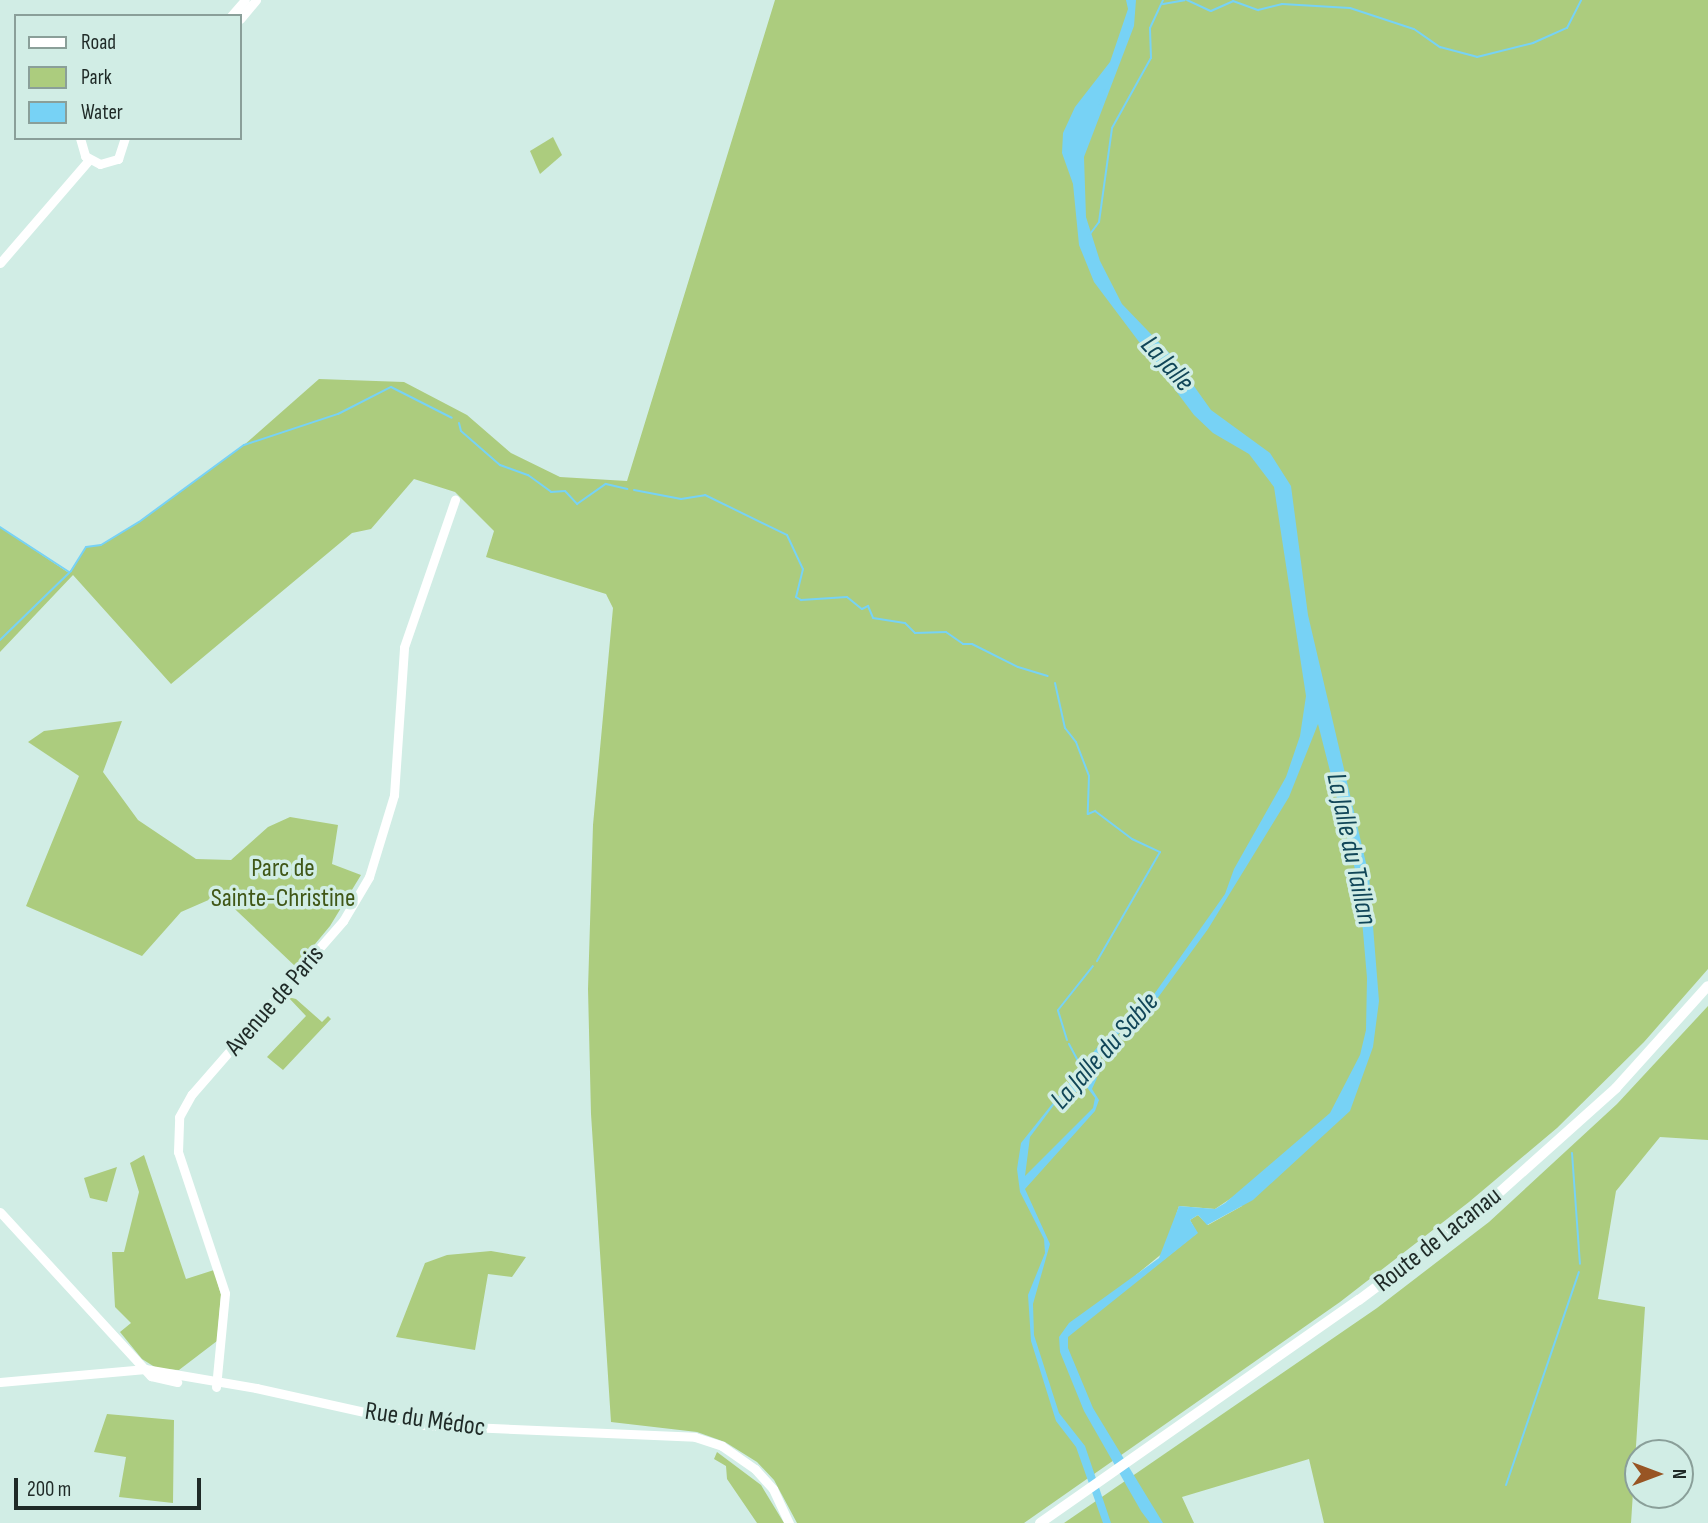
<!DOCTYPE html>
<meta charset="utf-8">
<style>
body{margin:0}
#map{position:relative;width:1708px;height:1523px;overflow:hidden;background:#d1ede5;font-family:"Sofia Sans Condensed",sans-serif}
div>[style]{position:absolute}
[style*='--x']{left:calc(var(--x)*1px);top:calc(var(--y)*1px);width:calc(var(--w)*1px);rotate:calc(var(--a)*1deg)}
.green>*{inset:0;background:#accc7e}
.water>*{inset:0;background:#77d2f5}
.stream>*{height:2px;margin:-1px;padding:0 1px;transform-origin:1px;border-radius:1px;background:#77d2f5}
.secondary>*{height:9px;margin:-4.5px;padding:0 4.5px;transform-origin:4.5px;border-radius:4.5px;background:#fff}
.primary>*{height:10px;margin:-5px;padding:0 5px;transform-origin:5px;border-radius:5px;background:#fff}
span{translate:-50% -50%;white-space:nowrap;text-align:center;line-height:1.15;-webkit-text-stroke:7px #d1ede5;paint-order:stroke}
.park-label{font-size:26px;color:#405717}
.street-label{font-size:26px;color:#1f2a27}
.water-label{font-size:28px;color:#114658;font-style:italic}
.legend{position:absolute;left:14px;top:14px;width:228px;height:126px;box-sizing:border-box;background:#d1ede5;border:2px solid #8a9f99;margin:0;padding:9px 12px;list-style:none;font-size:21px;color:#1f2a27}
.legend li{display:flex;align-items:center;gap:14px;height:35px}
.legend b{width:35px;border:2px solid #8a9f99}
.north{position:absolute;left:1624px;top:1439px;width:70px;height:70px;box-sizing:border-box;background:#d1ede5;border:2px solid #8a9f99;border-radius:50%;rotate:90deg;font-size:19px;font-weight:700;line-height:28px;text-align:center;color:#1f2a27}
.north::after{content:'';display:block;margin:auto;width:24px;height:32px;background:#985524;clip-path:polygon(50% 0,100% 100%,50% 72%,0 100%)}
.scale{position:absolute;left:14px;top:1478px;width:187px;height:32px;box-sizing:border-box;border:4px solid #1f2a27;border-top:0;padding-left:9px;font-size:21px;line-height:24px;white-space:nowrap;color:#1f2a27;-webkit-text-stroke:5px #d1ede5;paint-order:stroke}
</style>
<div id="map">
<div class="green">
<i style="clip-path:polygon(evenodd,775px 0,1708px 0,1708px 969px,1644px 1042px,1557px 1128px,1469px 1202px,1340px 1302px,1024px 1523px,797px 1523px,774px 1480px,757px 1462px,725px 1442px,697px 1432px,611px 1422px,591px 1114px,588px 989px,593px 825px,613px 608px,606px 594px,486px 557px,494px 531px,455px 492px,414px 479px,371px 529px,352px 533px,171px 684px,73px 575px,0 652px,0 527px,69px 573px,86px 547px,101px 545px,139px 522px,244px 445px,319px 379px,404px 382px,467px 415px,511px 453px,560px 477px,627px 481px,775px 0,1242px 1191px,1242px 1206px,1208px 1225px,1198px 1215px,1190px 1220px,1197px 1233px,1137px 1281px,1136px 1275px,1164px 1252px,1179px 1206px,1215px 1209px,1242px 1191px)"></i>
<i style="clip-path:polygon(553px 137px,562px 155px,540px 174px,530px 151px)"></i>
<i style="clip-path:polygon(122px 721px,103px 772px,138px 820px,196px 859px,231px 860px,268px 827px,290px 817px,338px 825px,332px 864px,361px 875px,330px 926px,296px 967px,220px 895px,181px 912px,142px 956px,26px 906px,79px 776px,28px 742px,44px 731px)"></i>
<i style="clip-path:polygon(288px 997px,296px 999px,322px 1022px,328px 1016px,331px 1019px,283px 1070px,267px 1057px,306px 1016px)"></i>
<i style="clip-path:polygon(1708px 1006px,1708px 1140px,1660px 1137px,1616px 1191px,1598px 1299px,1645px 1307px,1631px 1523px,1324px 1523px,1309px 1459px,1182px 1497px,1194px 1523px,1064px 1523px,1377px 1308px,1489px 1222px,1617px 1104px)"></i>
<i style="clip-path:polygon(144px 1155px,186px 1279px,214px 1270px,221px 1295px,217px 1341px,179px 1370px,158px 1369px,142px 1359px,120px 1332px,131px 1323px,115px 1307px,112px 1252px,124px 1252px,139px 1192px,130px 1163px)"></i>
<i style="clip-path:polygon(117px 1167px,107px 1202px,90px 1198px,84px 1178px)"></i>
<i style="clip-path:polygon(491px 1251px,526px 1257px,512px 1277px,488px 1274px,475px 1350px,396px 1337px,425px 1263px,447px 1255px)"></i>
<i style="clip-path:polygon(107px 1414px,174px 1420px,173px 1503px,119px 1497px,126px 1457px,94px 1452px)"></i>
<i style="clip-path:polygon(717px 1452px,761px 1485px,784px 1523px,757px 1523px,727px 1479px,726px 1466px,714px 1459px)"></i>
</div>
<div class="water">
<i style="clip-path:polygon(evenodd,1126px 0,1136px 0,1134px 26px,1084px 157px,1086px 217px,1100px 261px,1122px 304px,1174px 358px,1211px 410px,1270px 453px,1291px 486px,1308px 615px,1369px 876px,1379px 1001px,1373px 1047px,1350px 1111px,1253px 1200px,1207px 1225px,1198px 1215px,1190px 1220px,1198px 1233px,1068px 1337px,1068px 1348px,1093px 1408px,1163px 1523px,1150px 1523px,1141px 1511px,1084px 1411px,1060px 1352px,1059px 1337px,1069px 1323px,1159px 1258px,1179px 1206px,1215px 1209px,1225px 1203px,1330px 1113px,1360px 1055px,1366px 1030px,1367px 978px,1359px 885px,1318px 724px,1289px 797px,1208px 929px,1154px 1003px,1115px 1037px,1088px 1068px,1097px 1078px,1092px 1089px,1099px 1100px,1095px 1111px,1025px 1189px,1050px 1244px,1033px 1304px,1034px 1335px,1059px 1413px,1085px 1446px,1111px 1523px,1103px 1523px,1076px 1447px,1056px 1421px,1031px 1341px,1028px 1295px,1045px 1253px,1044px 1239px,1020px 1192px,1017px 1169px,1021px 1143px,1103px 1040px,1145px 1007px,1225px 894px,1234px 869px,1286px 777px,1300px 736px,1306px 696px,1274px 487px,1249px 454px,1213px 433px,1194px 415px,1094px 282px,1079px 245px,1073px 184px,1062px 153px,1063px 133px,1075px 107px,1110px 62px,1128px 9px,1126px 0,1086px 1086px,1095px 1098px,1093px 1108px,1025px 1176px,1030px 1137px,1054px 1105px,1086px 1086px)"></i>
</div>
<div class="stream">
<i style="--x:1187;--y:0;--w:26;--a:25"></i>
<i style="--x:1211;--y:11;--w:24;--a:-24"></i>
<i style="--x:1233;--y:1;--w:27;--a:20"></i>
<i style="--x:1258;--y:10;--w:25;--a:-14"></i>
<i style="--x:1282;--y:4;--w:68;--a:3.4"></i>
<i style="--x:1350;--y:8;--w:67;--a:18.2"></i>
<i style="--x:1414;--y:29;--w:32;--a:35"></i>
<i style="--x:1440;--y:47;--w:38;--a:15"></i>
<i style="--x:1477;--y:57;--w:58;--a:-14"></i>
<i style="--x:1533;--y:43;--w:37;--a:-24"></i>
<i style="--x:1567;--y:28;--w:31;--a:-63"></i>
<i style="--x:1163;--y:4;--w:22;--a:-10"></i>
<i style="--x:1099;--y:104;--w:15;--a:-67"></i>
<i style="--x:1090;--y:234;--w:15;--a:-53"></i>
<i style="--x:1099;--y:222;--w:95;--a:-82.1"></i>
<i style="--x:1112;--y:128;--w:80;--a:-60.9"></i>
<i style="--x:1151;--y:58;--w:30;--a:-92"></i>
<i style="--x:1150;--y:28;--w:31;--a:-65"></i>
<i style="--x:459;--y:423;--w:8;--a:76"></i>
<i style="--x:461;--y:431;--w:52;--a:41.1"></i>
<i style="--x:500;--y:465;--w:30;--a:20"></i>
<i style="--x:528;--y:475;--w:29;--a:36"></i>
<i style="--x:551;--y:492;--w:14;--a:-4"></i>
<i style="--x:565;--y:491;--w:18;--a:47"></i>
<i style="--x:577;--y:504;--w:35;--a:-35"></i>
<i style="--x:606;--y:484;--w:22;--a:13"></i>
<i style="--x:634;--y:490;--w:48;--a:10.8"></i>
<i style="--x:681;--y:499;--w:24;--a:-9"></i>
<i style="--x:705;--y:495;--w:91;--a:26"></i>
<i style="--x:787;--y:535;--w:38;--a:65"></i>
<i style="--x:803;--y:569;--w:29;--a:104"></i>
<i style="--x:796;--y:597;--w:6;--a:31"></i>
<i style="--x:801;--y:600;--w:46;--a:-3.7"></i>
<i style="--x:847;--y:597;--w:19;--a:39"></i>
<i style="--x:862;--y:609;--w:7;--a:-27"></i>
<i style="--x:868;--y:606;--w:13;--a:67"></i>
<i style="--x:873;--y:618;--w:32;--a:9"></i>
<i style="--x:905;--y:623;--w:14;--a:45"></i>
<i style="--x:915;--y:633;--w:31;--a:-2"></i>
<i style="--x:946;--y:632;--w:21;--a:35"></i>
<i style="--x:963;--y:644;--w:9;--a:0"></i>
<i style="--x:972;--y:644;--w:51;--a:26.6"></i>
<i style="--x:1018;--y:667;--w:31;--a:17"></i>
<i style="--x:0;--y:527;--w:82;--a:33.1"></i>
<i style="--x:0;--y:640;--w:99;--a:-44.2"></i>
<i style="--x:71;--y:571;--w:28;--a:-58"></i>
<i style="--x:86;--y:547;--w:15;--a:-8"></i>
<i style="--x:101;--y:545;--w:44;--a:-31.2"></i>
<i style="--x:139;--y:522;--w:130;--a:-36.3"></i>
<i style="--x:244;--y:445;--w:99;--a:-18.3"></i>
<i style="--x:338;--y:414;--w:59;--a:-27"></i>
<i style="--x:391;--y:387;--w:68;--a:26.9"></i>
<i style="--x:1055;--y:683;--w:46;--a:77.5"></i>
<i style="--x:1065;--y:728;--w:18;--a:52"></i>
<i style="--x:1076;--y:742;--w:36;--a:69"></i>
<i style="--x:1089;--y:776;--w:38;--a:92"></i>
<i style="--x:1088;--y:814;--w:8;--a:-23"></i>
<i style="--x:1095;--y:811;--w:46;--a:37.1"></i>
<i style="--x:1132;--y:839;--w:31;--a:25"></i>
<i style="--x:1160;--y:852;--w:126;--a:120"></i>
<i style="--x:1067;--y:1040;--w:31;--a:-107"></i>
<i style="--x:1058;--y:1010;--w:56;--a:-51.5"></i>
<i style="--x:1069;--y:1044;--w:30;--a:62"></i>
<i style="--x:1572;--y:1153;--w:111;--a:85.9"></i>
<i style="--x:1506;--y:1485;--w:225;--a:-71.1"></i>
</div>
<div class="secondary">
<i style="--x:231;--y:16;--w:21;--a:-49"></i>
<i style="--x:240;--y:19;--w:25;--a:-50"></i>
<i style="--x:80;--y:138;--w:19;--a:74"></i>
<i style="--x:85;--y:156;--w:17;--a:28"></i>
<i style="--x:100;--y:164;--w:19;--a:-16"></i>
<i style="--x:118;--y:159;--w:22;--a:-72"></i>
<i style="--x:0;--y:263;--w:136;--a:-49.2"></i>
<i style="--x:0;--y:1212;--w:223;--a:47.4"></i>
<i style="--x:151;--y:1376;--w:27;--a:13"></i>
<i style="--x:145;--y:1369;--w:113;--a:9.7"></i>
<i style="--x:256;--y:1388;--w:171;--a:12.5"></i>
<i style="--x:423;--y:1425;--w:272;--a:2.5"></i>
<i style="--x:695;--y:1437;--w:28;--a:18"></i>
<i style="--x:722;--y:1446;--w:40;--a:34.9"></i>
<i style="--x:755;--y:1469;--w:27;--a:48"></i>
<i style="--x:773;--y:1489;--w:38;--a:65"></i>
<i style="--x:0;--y:1382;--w:146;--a:-5.1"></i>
<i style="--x:216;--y:1387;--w:94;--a:-84.5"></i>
<i style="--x:225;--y:1293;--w:149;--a:-108.4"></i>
<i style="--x:178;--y:1152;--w:35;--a:-88"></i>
<i style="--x:179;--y:1117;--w:26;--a:-61"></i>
<i style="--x:192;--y:1094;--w:230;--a:-48.9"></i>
<i style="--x:343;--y:921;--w:51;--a:-59.4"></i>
<i style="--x:369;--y:877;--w:86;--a:-73"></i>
<i style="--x:394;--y:795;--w:148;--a:-86.1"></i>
<i style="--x:404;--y:647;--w:156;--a:-70.9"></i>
</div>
<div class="primary">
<i style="--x:1040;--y:1523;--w:389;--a:-35"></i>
<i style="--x:1359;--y:1300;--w:154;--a:-36.8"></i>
<i style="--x:1482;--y:1208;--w:180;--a:-41.8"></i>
<i style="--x:1616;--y:1088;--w:137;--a:-48"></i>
</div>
<div class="park-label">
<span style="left:283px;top:884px">Parc de<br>Sainte-Christine</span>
</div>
<div class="street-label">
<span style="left:275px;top:1001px;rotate:-49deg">Avenue de Paris</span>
<span style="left:1438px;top:1240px;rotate:-38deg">Route de Lacanau</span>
<span style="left:425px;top:1420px;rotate:8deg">Rue du Médoc</span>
</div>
<div class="water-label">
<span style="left:1167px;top:364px;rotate:48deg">La Jalle</span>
<span style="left:1351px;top:849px;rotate:78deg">La Jalle du Taillan</span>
<span style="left:1105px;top:1051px;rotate:-48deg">La Jalle du Sable</span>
</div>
<ul class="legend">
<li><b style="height:9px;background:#fff"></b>Road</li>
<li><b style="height:19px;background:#accc7e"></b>Park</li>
<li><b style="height:19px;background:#77d2f5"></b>Water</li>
</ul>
<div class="north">N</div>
<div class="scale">200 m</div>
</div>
